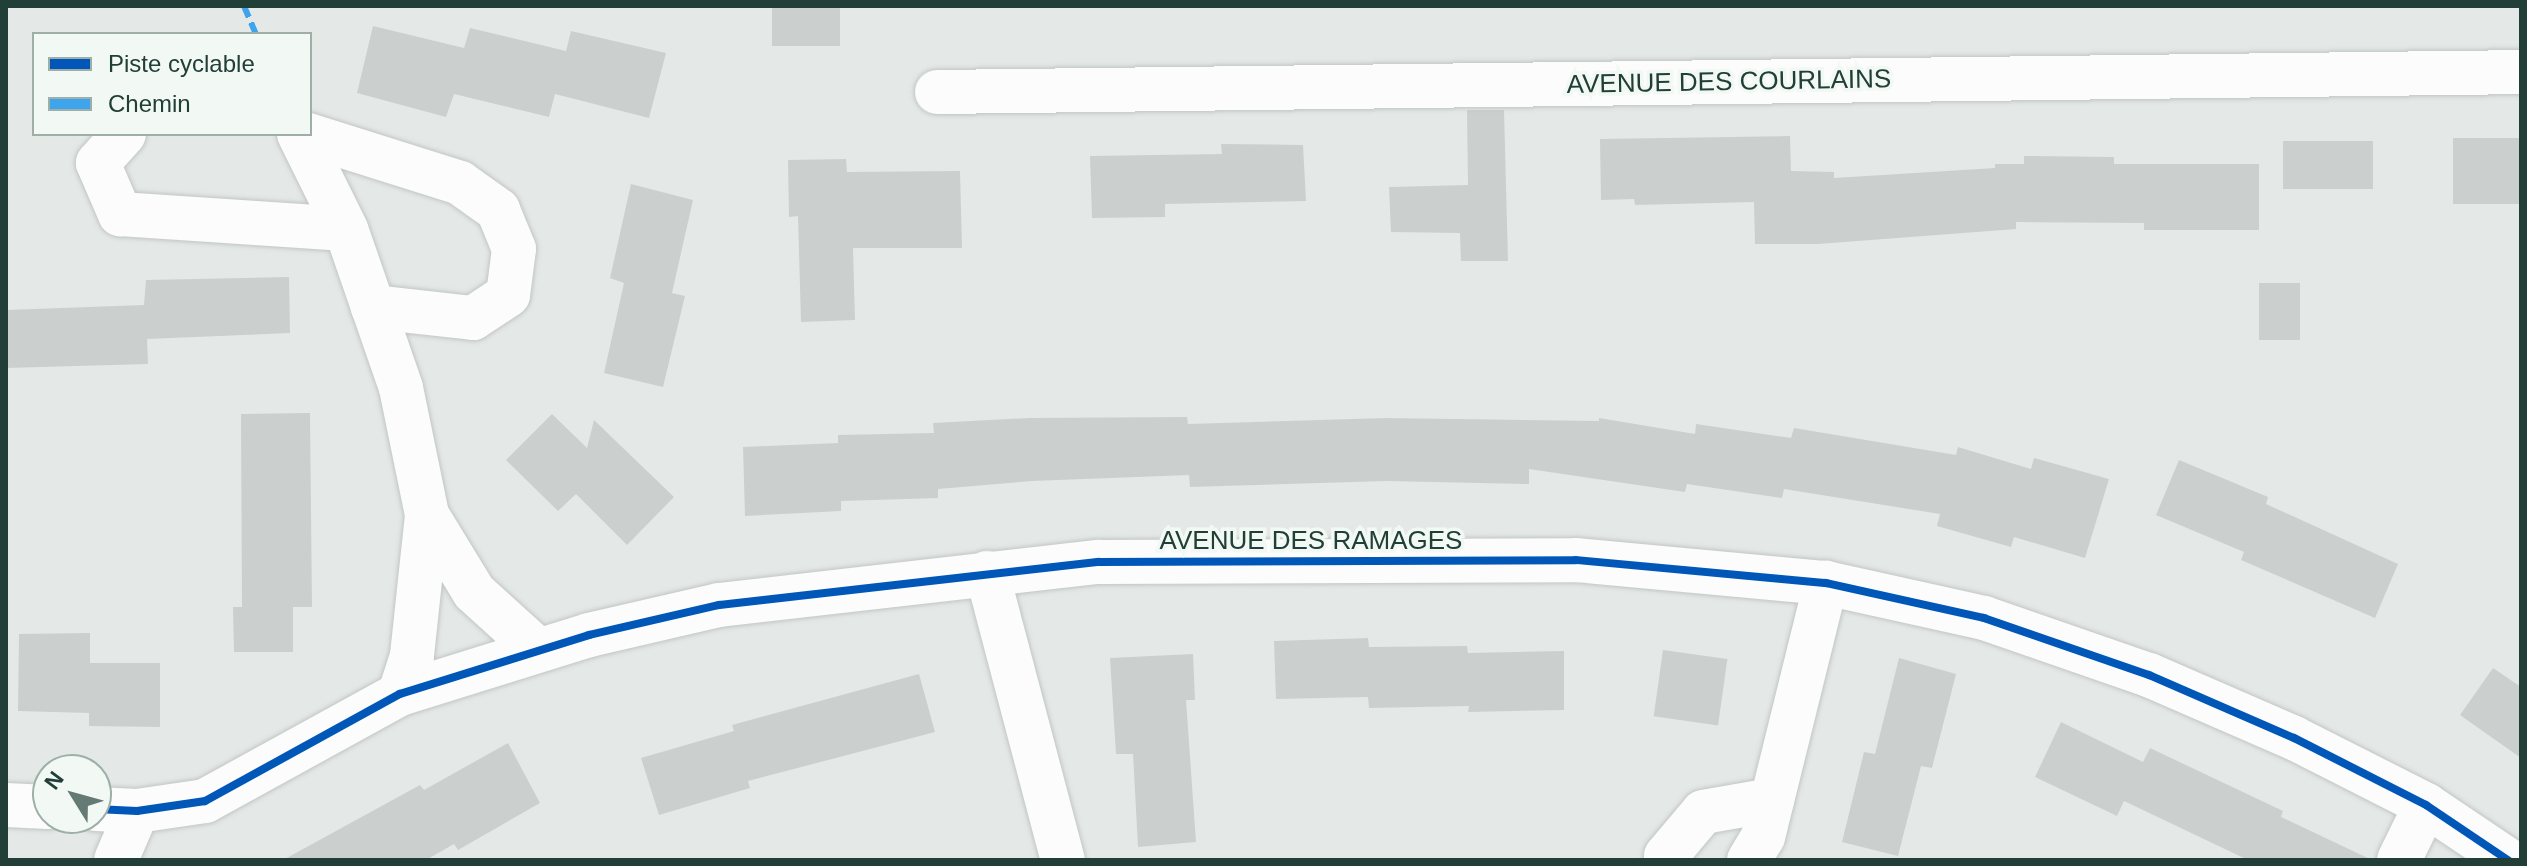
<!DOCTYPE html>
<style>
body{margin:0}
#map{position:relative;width:2527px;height:866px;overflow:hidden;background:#e4e9e7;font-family:Arial,sans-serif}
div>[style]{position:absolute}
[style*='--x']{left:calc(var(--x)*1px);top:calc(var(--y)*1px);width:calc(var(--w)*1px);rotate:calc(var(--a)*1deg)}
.building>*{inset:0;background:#cbd0ce;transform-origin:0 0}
.roads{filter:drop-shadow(0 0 2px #c1c6c4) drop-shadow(0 0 2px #c1c6c4)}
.minor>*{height:44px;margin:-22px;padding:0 22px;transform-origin:22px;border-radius:22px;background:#fbfcfb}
.quiet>*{height:6px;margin-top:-3px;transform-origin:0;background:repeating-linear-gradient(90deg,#3ea4ec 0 12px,transparent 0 18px)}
.cycleway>*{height:8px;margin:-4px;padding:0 4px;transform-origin:4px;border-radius:4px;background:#0057b8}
span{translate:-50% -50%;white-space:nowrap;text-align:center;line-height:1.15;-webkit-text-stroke:7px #f2f9f5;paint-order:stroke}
.street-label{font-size:26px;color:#213e37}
.frame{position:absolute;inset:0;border:8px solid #213e37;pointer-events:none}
.legend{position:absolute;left:32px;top:32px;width:280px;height:104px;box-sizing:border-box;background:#f2f9f5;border:2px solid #9eaea9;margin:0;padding:10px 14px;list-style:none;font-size:24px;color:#213e37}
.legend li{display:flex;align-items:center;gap:16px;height:40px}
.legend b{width:40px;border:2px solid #9eaea9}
.north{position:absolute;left:32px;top:754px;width:80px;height:80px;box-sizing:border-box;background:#f2f9f5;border:2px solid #9eaea9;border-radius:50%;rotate:307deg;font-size:22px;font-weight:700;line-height:32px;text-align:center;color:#213e37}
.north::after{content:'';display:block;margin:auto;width:28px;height:36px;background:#657a75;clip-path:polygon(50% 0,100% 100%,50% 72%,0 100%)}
</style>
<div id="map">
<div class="building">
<i style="left:772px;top:6px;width:68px;height:40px"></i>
<i style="clip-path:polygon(373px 26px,464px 48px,470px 28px,566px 51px,571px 31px,666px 53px,649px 118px,555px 94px,549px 117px,454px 94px,446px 117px,357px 93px)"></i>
<i style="clip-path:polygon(1467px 110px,1504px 110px,1508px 261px,1461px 261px,1460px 233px,1391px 232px,1389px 187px,1468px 185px)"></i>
<i style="clip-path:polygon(1790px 136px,1791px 171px,1834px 172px,1834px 178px,1995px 168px,1995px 164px,2024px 164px,2024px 156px,2114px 157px,2114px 164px,2259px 164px,2259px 230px,2144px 230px,2144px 223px,2016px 222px,2016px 229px,1818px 244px,1755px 244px,1754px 202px,1635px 205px,1634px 199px,1601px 200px,1600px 139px)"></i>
<i style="left:2521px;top:138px;width:66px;height:68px;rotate:90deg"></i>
<i style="left:2373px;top:141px;width:48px;height:90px;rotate:90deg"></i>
<i style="clip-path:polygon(1221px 144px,1303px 145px,1306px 201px,1165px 204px,1165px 217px,1092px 218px,1090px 156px,1222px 154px)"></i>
<i style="clip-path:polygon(846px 159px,847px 172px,960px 171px,962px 248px,853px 248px,855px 320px,801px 322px,798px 216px,789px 217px,788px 160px)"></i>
<i style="clip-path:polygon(631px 184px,693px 200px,672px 293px,685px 296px,663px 387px,604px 373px,624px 283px,610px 278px)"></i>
<i style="clip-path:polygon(289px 277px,290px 333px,147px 339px,148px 364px,6px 368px,6px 310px,144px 305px,146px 280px)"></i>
<i style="left:2259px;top:283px;width:41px;height:57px"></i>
<i style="clip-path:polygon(310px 413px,312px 607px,293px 607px,293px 652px,234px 652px,233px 607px,242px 607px,241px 414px)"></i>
<i style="clip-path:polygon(552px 414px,587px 448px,594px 420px,674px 497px,627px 545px,576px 494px,558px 511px,506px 460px)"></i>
<i style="clip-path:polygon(1187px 417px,1188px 424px,1386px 418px,1599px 421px,1599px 418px,1695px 434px,1696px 424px,1791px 438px,1794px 428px,1956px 455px,1958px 447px,2031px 469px,2034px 458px,2109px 479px,2085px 558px,2014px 537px,2011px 547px,1937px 526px,1940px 514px,1784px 489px,1782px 498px,1687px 484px,1685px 492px,1529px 469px,1529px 484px,1386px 481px,1190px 487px,1189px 475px,1032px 481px,938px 489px,938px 498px,841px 501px,841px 511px,745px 516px,743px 447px,838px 443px,838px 435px,934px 433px,933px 423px,1030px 418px)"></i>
<i style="clip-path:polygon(2179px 460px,2268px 497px,2266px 504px,2398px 564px,2375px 618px,2241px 560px,2244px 552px,2156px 515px)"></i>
<i style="clip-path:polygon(90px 633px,90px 663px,160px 663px,160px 727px,89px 726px,89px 713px,18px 711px,19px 634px)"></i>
<i style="clip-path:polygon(1368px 638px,1369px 647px,1467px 646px,1468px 653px,1564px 651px,1564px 710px,1468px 712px,1469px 706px,1369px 708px,1368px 697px,1276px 699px,1274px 641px)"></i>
<i style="left:1663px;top:650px;width:65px;height:67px;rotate:8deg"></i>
<i style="clip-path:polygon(1193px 654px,1195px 700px,1186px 700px,1196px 842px,1138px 847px,1133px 754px,1116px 754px,1110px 658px)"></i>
<i style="clip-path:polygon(1899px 658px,1956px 674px,1932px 768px,1921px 766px,1898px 856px,1842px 842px,1864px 752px,1875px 754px)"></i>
<i style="clip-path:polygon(2493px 668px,2521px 687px,2521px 758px,2460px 715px)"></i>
<i style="clip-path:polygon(919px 674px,935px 732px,748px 781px,750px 788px,659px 815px,641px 758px,734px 731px,732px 725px)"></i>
<i style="clip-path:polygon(2061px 722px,2143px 762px,2150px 748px,2283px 811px,2281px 817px,2372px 860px,2248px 860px,2124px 801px,2117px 816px,2035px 777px)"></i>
<i style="clip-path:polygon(508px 743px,540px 803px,458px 850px,454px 844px,426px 860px,283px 860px,420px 785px,424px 790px)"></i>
</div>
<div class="roads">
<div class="minor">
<i style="--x:937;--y:92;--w:1584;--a:-0.72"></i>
<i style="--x:124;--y:134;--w:39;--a:132"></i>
<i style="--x:98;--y:163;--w:56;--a:66.7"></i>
<i style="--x:120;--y:214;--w:226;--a:3.8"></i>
<i style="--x:299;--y:134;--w:106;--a:63.7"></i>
<i style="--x:346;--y:229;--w:168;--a:70.9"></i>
<i style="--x:401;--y:388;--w:130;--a:78.4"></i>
<i style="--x:427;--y:515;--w:142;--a:96.1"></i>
<i style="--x:412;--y:656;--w:40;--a:108"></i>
<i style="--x:305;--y:134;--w:163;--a:17.5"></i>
<i style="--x:460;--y:183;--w:47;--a:35.4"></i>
<i style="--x:498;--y:210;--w:42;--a:67.7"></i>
<i style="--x:514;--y:249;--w:46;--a:97.4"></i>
<i style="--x:508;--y:295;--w:42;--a:146.7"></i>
<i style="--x:473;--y:318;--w:101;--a:-173.7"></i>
<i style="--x:427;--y:515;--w:90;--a:58.6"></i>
<i style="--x:474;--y:592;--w:86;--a:42.2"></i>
<i style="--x:987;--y:573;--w:297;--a:75.2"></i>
<i style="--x:6;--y:805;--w:42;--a:2.7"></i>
<i style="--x:96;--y:809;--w:41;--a:2.8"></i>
<i style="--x:137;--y:811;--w:69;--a:-8.4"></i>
<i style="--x:205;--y:801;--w:222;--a:-28.8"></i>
<i style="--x:400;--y:694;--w:198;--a:-17.3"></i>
<i style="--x:589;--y:635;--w:133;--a:-13"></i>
<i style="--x:719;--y:605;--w:381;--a:-6.5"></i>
<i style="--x:1098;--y:562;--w:478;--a:-0.2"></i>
<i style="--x:1576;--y:560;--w:251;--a:5.3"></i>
<i style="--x:1826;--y:583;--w:162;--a:12.5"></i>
<i style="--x:1984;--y:618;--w:175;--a:19.1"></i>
<i style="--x:2149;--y:675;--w:158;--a:23.5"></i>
<i style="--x:2294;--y:738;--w:148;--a:26.9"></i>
<i style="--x:2426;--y:805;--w:99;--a:33.9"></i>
<i style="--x:116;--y:860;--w:53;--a:-66.8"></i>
<i style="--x:1667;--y:860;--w:4;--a:-104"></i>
<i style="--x:1666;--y:856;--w:57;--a:-49.9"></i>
<i style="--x:1703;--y:812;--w:70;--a:-9.9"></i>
<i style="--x:1749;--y:860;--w:27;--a:-59"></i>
<i style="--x:1763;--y:837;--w:262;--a:-76.1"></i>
<i style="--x:2399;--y:860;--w:61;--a:-63.9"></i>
</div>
</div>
<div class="quiet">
<i style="--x:244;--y:6;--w:30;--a:67"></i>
</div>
<div class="cycleway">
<i style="--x:96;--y:809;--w:41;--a:2.8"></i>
<i style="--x:137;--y:811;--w:69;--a:-8.4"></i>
<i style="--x:205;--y:801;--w:222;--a:-28.8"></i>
<i style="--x:400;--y:694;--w:198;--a:-17.3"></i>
<i style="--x:589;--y:635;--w:133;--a:-13"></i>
<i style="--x:719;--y:605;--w:381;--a:-6.5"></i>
<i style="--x:1098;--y:562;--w:478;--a:-0.2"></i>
<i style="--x:1576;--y:560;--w:251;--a:5.3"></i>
<i style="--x:1826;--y:583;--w:162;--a:12.5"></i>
<i style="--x:1984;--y:618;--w:175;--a:19.1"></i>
<i style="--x:2149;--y:675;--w:158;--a:23.5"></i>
<i style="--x:2294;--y:738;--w:148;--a:26.9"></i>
<i style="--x:2426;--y:805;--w:99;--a:33.9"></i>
</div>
<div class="street-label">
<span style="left:1729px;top:82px;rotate:-1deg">AVENUE DES COURLAINS</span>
<span style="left:1311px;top:541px">AVENUE DES RAMAGES</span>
</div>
<div class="frame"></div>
<ul class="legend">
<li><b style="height:10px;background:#0057b8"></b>Piste cyclable</li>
<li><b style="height:10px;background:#3ea4ec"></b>Chemin</li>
</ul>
<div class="north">N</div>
</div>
